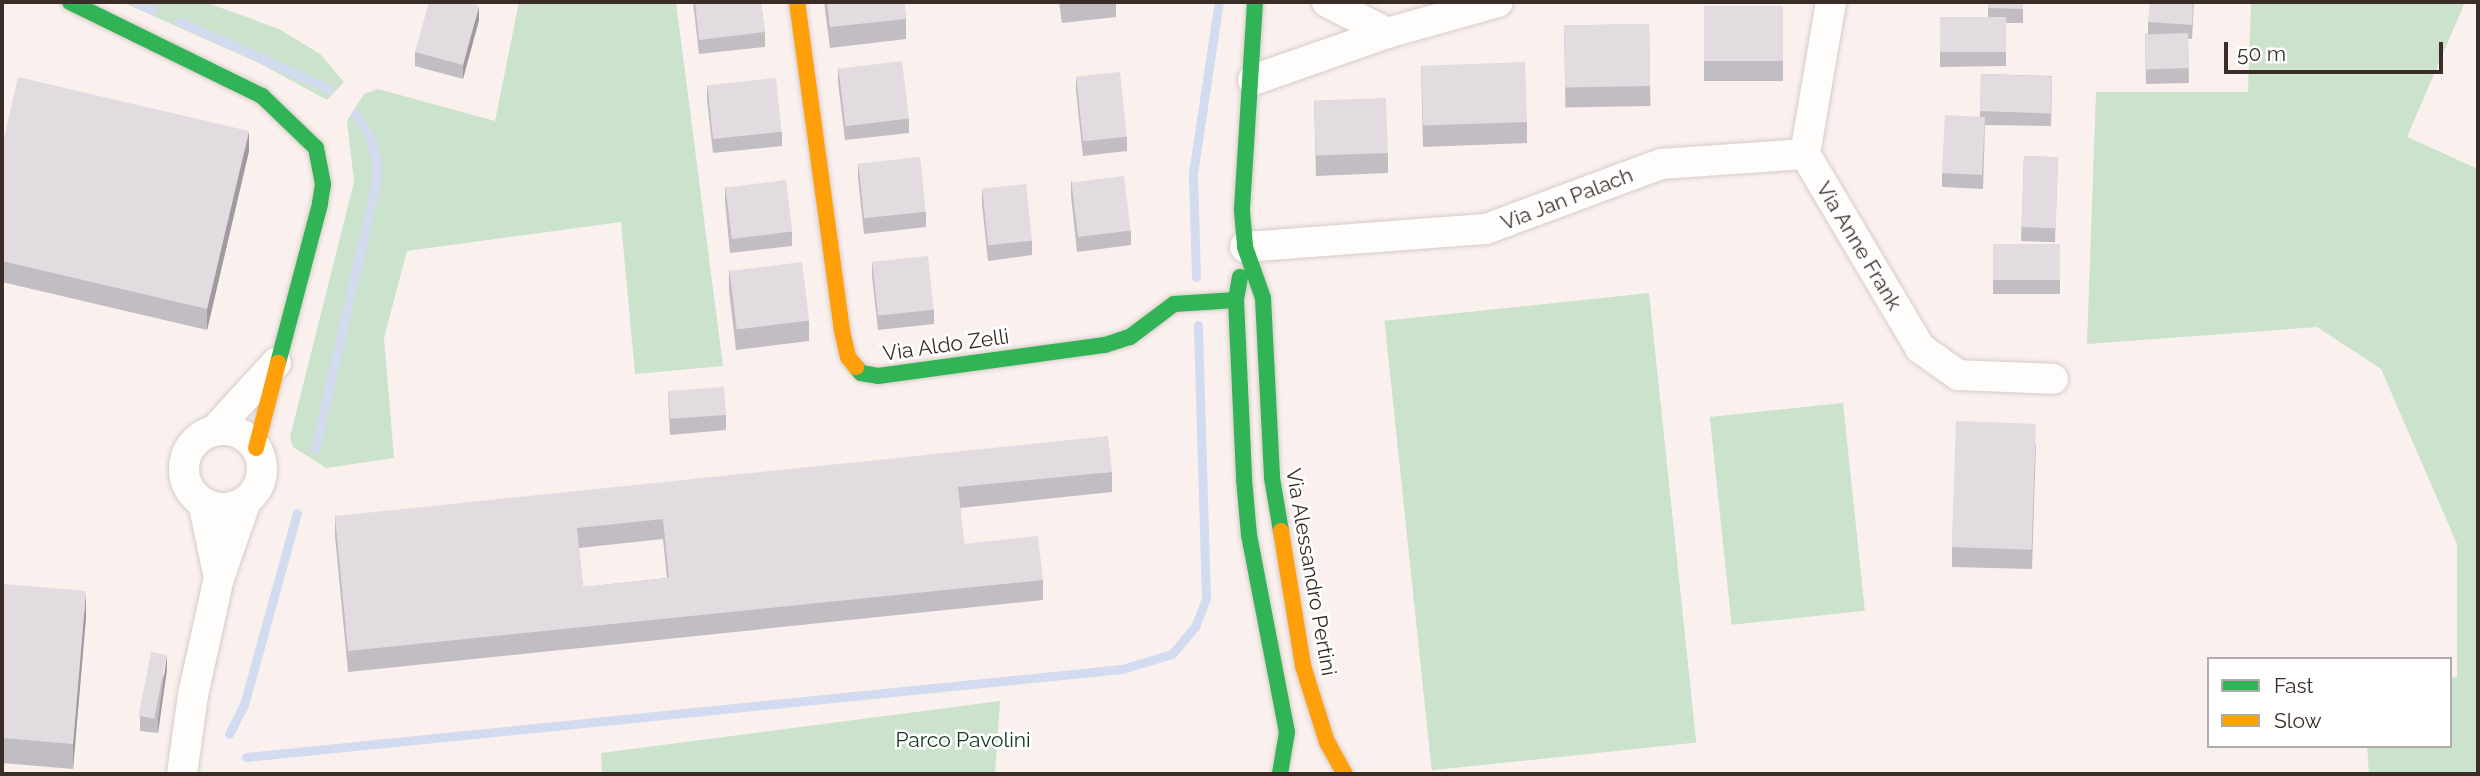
<!DOCTYPE html>
<style>
body{margin:0}
#map{position:relative;width:2480px;height:776px;overflow:hidden;background:#faf1ee;font-family:Raleway,sans-serif}
div>[style]{position:absolute}
[style*='--x']{left:calc(var(--x)*1px);top:calc(var(--y)*1px);width:calc(var(--w)*1px);rotate:calc(var(--a)*1deg)}
.green>*{inset:0;background:#cbe2cc;transform-origin:0 0}
.stream>*{height:9px;margin:-4.5px;padding:0 4.5px;transform-origin:4.5px;border-radius:4.5px;background:#d2dbef}
.roads{filter:drop-shadow(0 0 2px #d6cbc7) drop-shadow(0 0 2px #d6cbc7)}
.street>*{height:30px;margin:-15px;padding:0 15px;transform-origin:15px;border-radius:15px;background:#fefdfc}
.street>.ring{margin:-15px;padding:0;box-sizing:content-box;background:none;border:30px solid #fefdfc;border-radius:50%}
.fast>*{height:16px;margin:-8px;padding:0 8px;transform-origin:8px;border-radius:8px;background:#30b455}
.slow>*{height:16px;margin:-8px;padding:0 8px;transform-origin:8px;border-radius:8px;background:#ff9f0a}
.wall>*{inset:0;background:#c2bdc2;transform-origin:0 0}
.shaded-wall>*{inset:0;background:#9e9a9e}
.building>*{inset:0;background:#e2dce1;transform-origin:0 0}
span{translate:-50% -50%;white-space:nowrap;text-align:center;line-height:1.15;-webkit-text-stroke:5px #fff;paint-order:stroke}
.street-label{font-size:21px;color:#3a2c26}
.park-label{font-size:21px;color:#14361f}
.frame{position:absolute;inset:0;border:4px solid #3a2c26;pointer-events:none}
.legend{position:absolute;left:2207px;top:657px;width:245px;height:91px;box-sizing:border-box;background:#fff;border:2px solid #b0aba8;margin:0;padding:9px 12px;list-style:none;font-size:21px;color:#3a2c26}
.legend li{display:flex;align-items:center;gap:14px;height:35px}
.legend b{width:35px;border:2px solid #b0aba8}
.scale{position:absolute;left:2224px;top:42px;width:219px;height:32px;box-sizing:border-box;border:4px solid #3a2c26;border-top:0;padding-left:9px;font-size:21px;line-height:24px;white-space:nowrap;color:#3a2c26;-webkit-text-stroke:5px #fff;paint-order:stroke}
</style>
<div id="map">
<div class="green">
<i style="clip-path:polygon(122px 2px,205px 2px,279px 29px,320px 54px,344px 82px,327px 100px,259px 63px)"></i>
<i style="clip-path:polygon(519px 2px,676px 2px,723px 366px,635px 374px,621px 222px,407px 251px,384px 338px,394px 458px,326px 468px,293px 447px,290px 437px,354px 182px,347px 121px,364px 94px,378px 89px,495px 121px)"></i>
<i style="clip-path:polygon(2251px 2px,2465px 2px,2407px 137px,2478px 169px,2478px 774px,2369px 774px,2367px 746px,2450px 746px,2450px 678px,2457px 677px,2457px 544px,2381px 369px,2317px 327px,2087px 344px,2096px 92px,2248px 92px)"></i>
<i style="left:1649px;top:293px;width:452px;height:266px;rotate:84deg"></i>
<i style="left:1843px;top:403px;width:209px;height:134px;rotate:84deg"></i>
<i style="clip-path:polygon(1000px 701px,995px 774px,602px 774px,601px 753px)"></i>
</div>
<div class="stream">
<i style="--x:135;--y:2;--w:20;--a:24"></i>
<i style="--x:179;--y:21;--w:165;--a:24.4"></i>
<i style="--x:1196;--y:277;--w:104;--a:-91.7"></i>
<i style="--x:1193;--y:173;--w:173;--a:-81.4"></i>
<i style="--x:315;--y:449;--w:273;--a:-77.1"></i>
<i style="--x:376;--y:183;--w:23;--a:-90"></i>
<i style="--x:376;--y:160;--w:25;--a:-106"></i>
<i style="--x:369;--y:136;--w:26;--a:-121"></i>
<i style="--x:229;--y:734;--w:33;--a:-63"></i>
<i style="--x:244;--y:705;--w:199;--a:-74.6"></i>
<i style="--x:246;--y:757;--w:880;--a:-5.74"></i>
<i style="--x:1122;--y:669;--w:52;--a:-16.7"></i>
<i style="--x:1172;--y:654;--w:35;--a:-50"></i>
<i style="--x:1195;--y:627;--w:30;--a:-69"></i>
<i style="--x:1206;--y:599;--w:274;--a:-91.7"></i>
</div>
<div class="roads">
<div class="street">
<i style="--x:1327;--y:2;--w:68;--a:27.3"></i>
<i style="--x:1831;--y:2;--w:154;--a:99.7"></i>
<i style="--x:1805;--y:154;--w:226;--a:59.3"></i>
<i style="--x:1920;--y:348;--w:47;--a:35.4"></i>
<i style="--x:1958;--y:375;--w:95;--a:2.4"></i>
<i style="--x:1253;--y:80;--w:142;--a:-19.3"></i>
<i style="--x:1387;--y:33;--w:115;--a:-15.6"></i>
<i style="--x:1245;--y:247;--w:242;--a:-4.3"></i>
<i style="--x:1486;--y:229;--w:187;--a:-20.4"></i>
<i style="--x:1661;--y:164;--w:144;--a:-4"></i>
<i class="ring" style="left:184px;top:430px;width:48px;height:48px"></i>
<i style="--x:214;--y:431;--w:92;--a:-47.6"></i>
<i style="--x:203;--y:502;--w:78;--a:78.1"></i>
<i style="--x:182;--y:774;--w:80;--a:-82.1"></i>
<i style="--x:193;--y:695;--w:120;--a:-77.5"></i>
<i style="--x:219;--y:578;--w:82;--a:-70.7"></i>
</div>
<div class="fast">
<i style="--x:70;--y:2;--w:214;--a:26.1"></i>
<i style="--x:262;--y:96;--w:75;--a:43.9"></i>
<i style="--x:316;--y:148;--w:37;--a:79"></i>
<i style="--x:323;--y:184;--w:20;--a:99"></i>
<i style="--x:320;--y:204;--w:164;--a:104.8"></i>
<i style="--x:1255;--y:2;--w:209;--a:93.6"></i>
<i style="--x:1242;--y:211;--w:36;--a:85"></i>
<i style="--x:1245;--y:247;--w:54;--a:70.6"></i>
<i style="--x:1263;--y:298;--w:180;--a:87.1"></i>
<i style="--x:1272;--y:478;--w:54;--a:80.4"></i>
<i style="--x:1240;--y:277;--w:23;--a:100"></i>
<i style="--x:1236;--y:300;--w:179;--a:87.4"></i>
<i style="--x:1244;--y:479;--w:56;--a:84.9"></i>
<i style="--x:1249;--y:535;--w:201;--a:79.1"></i>
<i style="--x:1287;--y:732;--w:43;--a:99.5"></i>
<i style="--x:856;--y:367;--w:8;--a:50"></i>
<i style="--x:861;--y:373;--w:17;--a:10"></i>
<i style="--x:878;--y:376;--w:229;--a:-7.8"></i>
<i style="--x:1105;--y:345;--w:26;--a:-18"></i>
<i style="--x:1130;--y:337;--w:55;--a:-36.9"></i>
<i style="--x:1174;--y:304;--w:62;--a:-3.7"></i>
</div>
<div class="slow">
<i style="--x:797;--y:2;--w:332;--a:82.2"></i>
<i style="--x:842;--y:331;--w:27;--a:77"></i>
<i style="--x:848;--y:357;--w:13;--a:51"></i>
<i style="--x:256;--y:448;--w:88;--a:-75.5"></i>
<i style="--x:1281;--y:531;--w:137;--a:80.7"></i>
<i style="--x:1303;--y:666;--w:80;--a:72.5"></i>
<i style="--x:1327;--y:742;--w:37;--a:61"></i>
</div>
</div>
<div class="wall">
<i style="clip-path:polygon(693px 2px,761px 2px,765px 32px,765px 47px,699px 54px)"></i>
<i style="clip-path:polygon(824px 2px,904px 2px,906px 19px,906px 39px,830px 48px)"></i>
<i style="clip-path:polygon(1059px 2px,1116px 2px,1116px 17px,1062px 23px)"></i>
<i style="clip-path:polygon(1988px 2px,2023px 2px,2023px 23px,2006px 23px,2006px 66px,1940px 67px,1940px 18px,1988px 17px)"></i>
<i style="clip-path:polygon(2194px 2px,2192px 39px,2188px 39px,2189px 83px,2146px 84px,2145px 34px,2148px 34px,2148px 22px)"></i>
<i style="left:1704px;top:6px;width:79px;height:75px"></i>
<i style="clip-path:polygon(479px 20px,463px 79px,415px 66px,415px 52px)"></i>
<i style="left:1649px;top:24px;width:82px;height:85px;rotate:89deg"></i>
<i style="clip-path:polygon(1421px 66px,1527px 122px,1527px 143px,1423px 147px)"></i>
<i style="clip-path:polygon(838px 68px,909px 119px,909px 133px,845px 140px,838px 82px)"></i>
<i style="clip-path:polygon(1981px 74px,2052px 76px,2051px 126px,1985px 125px,1983px 189px,1942px 187px,1942px 173px,1980px 117px)"></i>
<i style="clip-path:polygon(1076px 77px,1127px 137px,1127px 151px,1083px 156px,1076px 91px)"></i>
<i style="clip-path:polygon(707px 85px,782px 132px,782px 146px,713px 153px,707px 100px)"></i>
<i style="clip-path:polygon(1314px 101px,1388px 153px,1388px 173px,1316px 176px)"></i>
<i style="clip-path:polygon(2px 147px,249px 151px,207px 330px,2px 282px)"></i>
<i style="left:2024px;top:156px;width:34px;height:85px;rotate:2deg"></i>
<i style="clip-path:polygon(858px 164px,926px 212px,926px 227px,864px 234px,858px 178px)"></i>
<i style="clip-path:polygon(1071px 181px,1131px 231px,1131px 245px,1077px 252px,1071px 196px)"></i>
<i style="clip-path:polygon(725px 187px,792px 232px,792px 246px,730px 253px,725px 201px)"></i>
<i style="clip-path:polygon(982px 190px,1032px 241px,1032px 255px,988px 261px,982px 204px)"></i>
<i style="left:1993px;top:244px;width:67px;height:50px"></i>
<i style="clip-path:polygon(872px 262px,934px 310px,934px 324px,878px 330px,872px 276px)"></i>
<i style="clip-path:polygon(729px 270px,809px 321px,809px 341px,736px 350px,729px 290px)"></i>
<i style="clip-path:polygon(668px 393px,726px 415px,726px 430px,670px 435px)"></i>
<i style="clip-path:polygon(2036px 444px,2032px 569px,1952px 567px,1952px 547px)"></i>
<i style="clip-path:polygon(evenodd,1112px 472px,1112px 492px,960px 508px,964px 544px,1043px 580px,1043px 600px,348px 672px,335px 536px,335px 516px,1112px 472px,663px 539px,667px 578px,583px 587px,579px 548px,663px 539px)"></i>
<i style="clip-path:polygon(2px 584px,86px 617px,73px 769px,2px 763px)"></i>
<i style="clip-path:polygon(167px 669px,158px 733px,140px 731px,140px 716px)"></i>
</div>
<div class="shaded-wall">
<i style="clip-path:polygon(479px 6px,479px 20px,463px 79px,463px 65px)"></i>
<i style="clip-path:polygon(249px 131px,249px 151px,207px 330px,207px 309px)"></i>
<i style="clip-path:polygon(86px 591px,86px 617px,73px 769px,73px 744px)"></i>
<i style="clip-path:polygon(167px 655px,167px 669px,158px 733px,158px 719px)"></i>
</div>
<div class="building">
<i style="clip-path:polygon(429px 2px,466px 2px,479px 6px,463px 65px,415px 52px)"></i>
<i style="clip-path:polygon(695px 2px,761px 2px,765px 32px,699px 40px)"></i>
<i style="clip-path:polygon(827px 2px,904px 2px,906px 19px,830px 27px)"></i>
<i style="clip-path:polygon(1988px 2px,2023px 2px,2023px 9px,1988px 8px)"></i>
<i style="clip-path:polygon(2150px 2px,2193px 2px,2192px 25px,2148px 22px)"></i>
<i style="left:1704px;top:6px;width:79px;height:55px"></i>
<i style="left:2006px;top:17px;width:35px;height:66px;rotate:90deg"></i>
<i style="left:1649px;top:24px;width:62px;height:85px;rotate:89deg"></i>
<i style="left:2188px;top:33px;width:35px;height:43px;rotate:88deg"></i>
<i style="left:902px;top:61px;width:58px;height:64px;rotate:83deg"></i>
<i style="left:1525px;top:62px;width:60px;height:104px;rotate:88deg"></i>
<i style="left:1120px;top:72px;width:65px;height:44px;rotate:84deg"></i>
<i style="left:1981px;top:74px;width:71px;height:37px;rotate:2deg"></i>
<i style="clip-path:polygon(18px 77px,249px 131px,207px 309px,2px 261px,2px 147px)"></i>
<i style="left:776px;top:78px;width:54px;height:69px;rotate:84deg"></i>
<i style="left:1386px;top:98px;width:55px;height:72px;rotate:88deg"></i>
<i style="left:1945px;top:115px;width:40px;height:58px;rotate:3deg"></i>
<i style="left:2024px;top:156px;width:34px;height:71px;rotate:2deg"></i>
<i style="left:920px;top:157px;width:55px;height:62px;rotate:84deg"></i>
<i style="left:1124px;top:176px;width:55px;height:53px;rotate:83deg"></i>
<i style="left:786px;top:180px;width:52px;height:61px;rotate:83deg"></i>
<i style="left:1026px;top:184px;width:57px;height:44px;rotate:84deg"></i>
<i style="left:1993px;top:244px;width:67px;height:36px"></i>
<i style="left:928px;top:256px;width:54px;height:56px;rotate:84deg"></i>
<i style="left:802px;top:262px;width:59px;height:73px;rotate:83deg"></i>
<i style="left:724px;top:387px;width:28px;height:56px;rotate:86deg"></i>
<i style="left:1956px;top:421px;width:80px;height:126px;rotate:2deg"></i>
<i style="clip-path:polygon(evenodd,1108px 436px,1112px 472px,958px 487px,964px 544px,1038px 536px,1043px 580px,348px 651px,335px 516px,1108px 436px,663px 519px,669px 578px,583px 587px,577px 528px,663px 519px)"></i>
<i style="clip-path:polygon(2px 584px,86px 591px,73px 744px,2px 738px)"></i>
<i style="left:151px;top:652px;width:16px;height:65px;rotate:11deg"></i>
</div>
<div class="street-label">
<span style="left:1567px;top:199px;rotate:-21deg">Via Jan Palach</span>
<span style="left:1859px;top:246px;rotate:59deg">Via Anne Frank</span>
<span style="left:946px;top:345px;rotate:-8deg">Via Aldo Zelli</span>
<span style="left:1311px;top:572px;rotate:80deg">Via Alessandro Pertini</span>
</div>
<div class="park-label">
<span style="left:963px;top:740px">Parco Pavolini</span>
</div>
<div class="frame"></div>
<ul class="legend">
<li><b style="height:9px;background:#30b455"></b>Fast</li>
<li><b style="height:9px;background:#ff9f0a"></b>Slow</li>
</ul>
<div class="scale">50 m</div>
</div>
